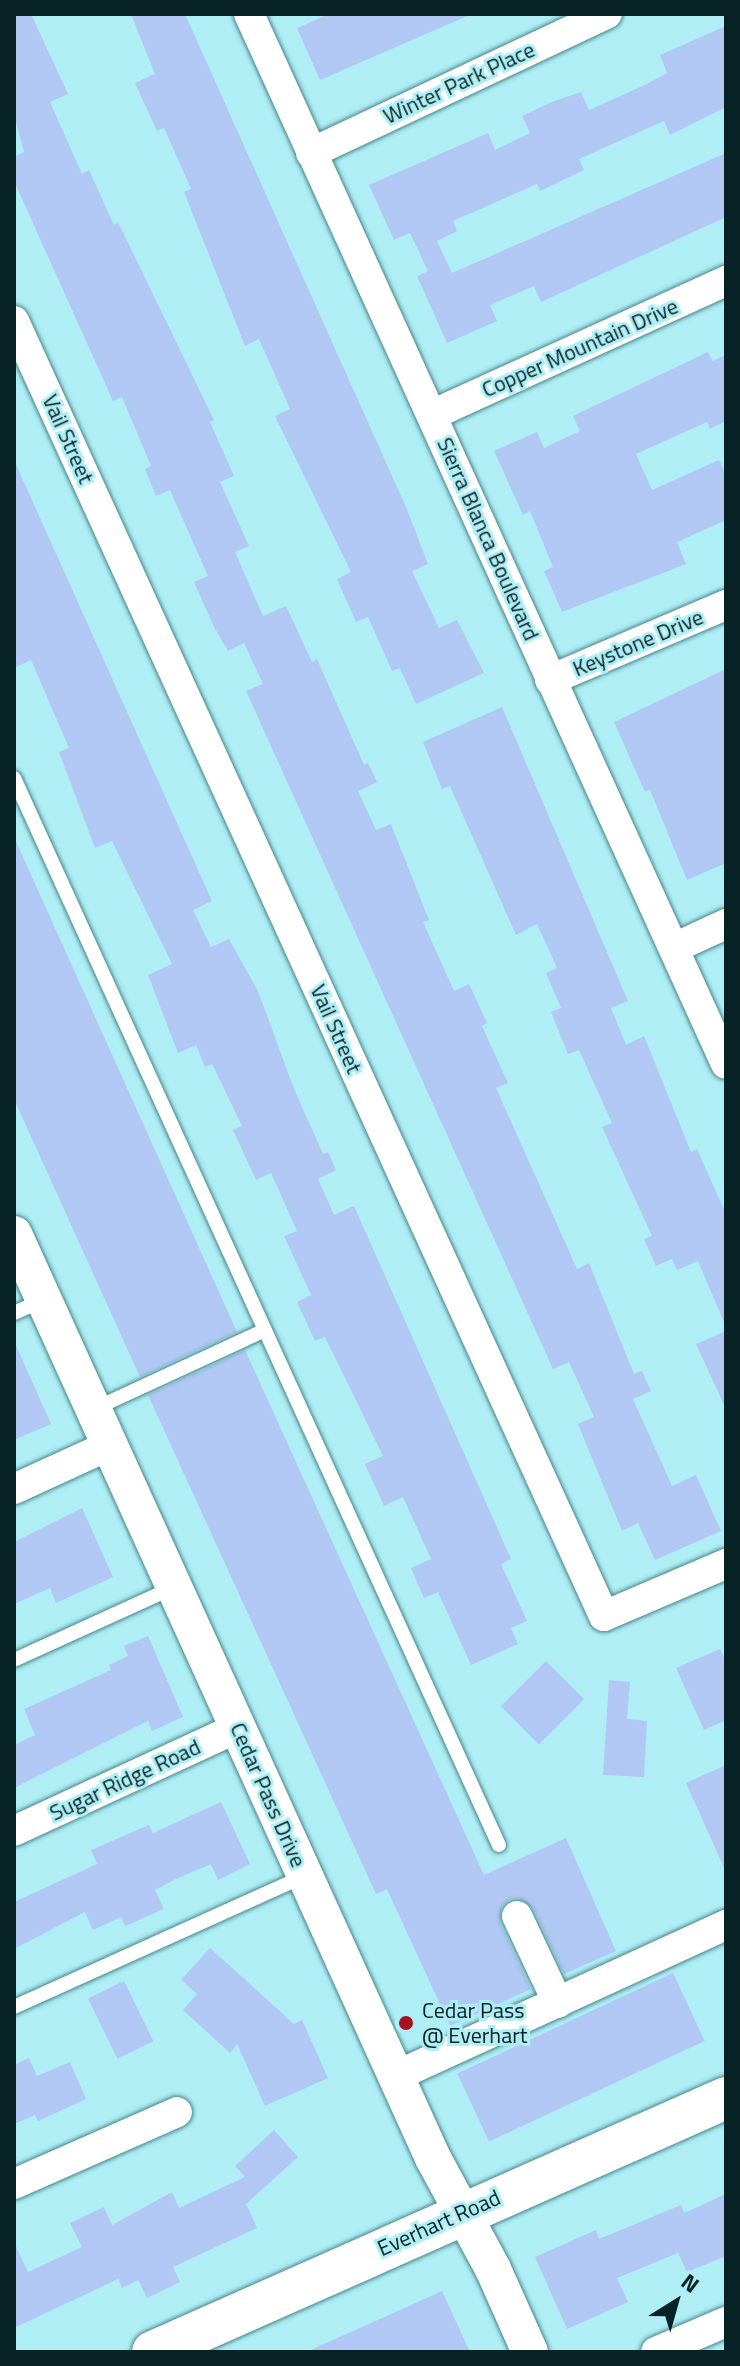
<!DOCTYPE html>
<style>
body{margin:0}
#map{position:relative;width:740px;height:2366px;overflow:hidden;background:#afeef5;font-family:"Titillium Web",sans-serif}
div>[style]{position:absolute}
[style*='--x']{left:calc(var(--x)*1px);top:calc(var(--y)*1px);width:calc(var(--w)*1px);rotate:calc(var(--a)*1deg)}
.building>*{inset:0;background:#b1c8f4;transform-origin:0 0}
.roads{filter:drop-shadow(0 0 2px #47858b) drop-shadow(0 0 2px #47858b)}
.service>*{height:14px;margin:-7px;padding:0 7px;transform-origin:7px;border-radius:7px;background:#fff}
.minor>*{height:30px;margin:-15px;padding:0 15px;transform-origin:15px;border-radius:15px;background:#fff}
.tertiary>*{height:36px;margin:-18px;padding:0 18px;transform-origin:18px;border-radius:18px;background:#fff}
.secondary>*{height:42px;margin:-21px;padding:0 21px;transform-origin:21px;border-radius:21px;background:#fff}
.dots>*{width:22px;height:22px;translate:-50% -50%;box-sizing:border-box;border:4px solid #afeef5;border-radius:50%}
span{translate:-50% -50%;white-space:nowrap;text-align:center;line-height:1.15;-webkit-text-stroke:6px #afeef5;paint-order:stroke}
.street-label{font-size:22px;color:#072224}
.poi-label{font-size:22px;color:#072224}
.left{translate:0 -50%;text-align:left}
.frame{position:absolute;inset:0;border:16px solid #072224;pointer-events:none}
.north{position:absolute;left:636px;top:2262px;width:80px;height:80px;-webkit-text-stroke:6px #afeef5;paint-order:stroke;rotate:37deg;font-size:22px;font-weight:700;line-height:32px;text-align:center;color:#072224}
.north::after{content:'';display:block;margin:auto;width:28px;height:36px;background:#072224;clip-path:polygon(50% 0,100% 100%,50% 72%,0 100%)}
</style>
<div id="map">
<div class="building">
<i style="clip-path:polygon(14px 14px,31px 14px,68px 94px,50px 102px,82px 174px,89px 170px,114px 225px,118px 222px,214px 420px,210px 422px,234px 476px,220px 482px,249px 546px,235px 552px,263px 616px,286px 606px,312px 662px,317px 659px,364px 765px,368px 763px,377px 782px,358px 791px,376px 830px,391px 824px,429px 920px,423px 922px,454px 991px,469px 984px,487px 1023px,482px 1026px,508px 1083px,496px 1088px,577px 1269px,589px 1263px,634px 1374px,642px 1371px,651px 1391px,633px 1399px,672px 1486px,696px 1475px,721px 1531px,655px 1560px,638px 1523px,622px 1531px,578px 1424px,594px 1417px,569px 1362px,553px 1369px,246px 691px,263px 684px,244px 643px,228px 651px,214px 627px,194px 582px,208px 576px,170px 490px,156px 496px,145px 469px,151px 466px,122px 397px,113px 401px,14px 181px,14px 157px,24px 152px,14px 114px)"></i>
<i style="clip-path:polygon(131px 14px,185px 14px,406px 507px,428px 564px,412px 571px,439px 628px,457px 620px,484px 673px,416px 704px,400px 668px,392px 671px,368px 617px,356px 622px,337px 579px,351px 572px,275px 416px,290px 409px,259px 339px,245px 346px,184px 192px,191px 189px,164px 128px,157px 131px,135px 83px,155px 74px)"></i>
<i style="clip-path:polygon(329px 14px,472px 14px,320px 80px,297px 28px)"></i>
<i style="clip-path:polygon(726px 26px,726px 107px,670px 135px,664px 121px,579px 159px,584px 170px,540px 191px,537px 184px,453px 221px,457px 231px,437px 241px,452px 273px,726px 153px,726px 217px,541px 302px,534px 286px,490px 305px,497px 321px,447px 343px,417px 276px,428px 271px,410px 233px,394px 240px,369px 185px,488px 133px,495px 150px,530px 133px,522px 116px,552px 102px,581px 92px,589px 110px,647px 84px,667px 73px,660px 55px)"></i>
<i style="clip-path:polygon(708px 352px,712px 361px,726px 355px,726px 421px,710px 429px,707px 422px,636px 454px,652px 490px,719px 460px,726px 475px,726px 520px,677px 542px,686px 564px,562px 612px,544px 571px,553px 567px,530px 511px,523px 515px,494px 451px,537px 432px,544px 448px,580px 431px,573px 416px)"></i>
<i style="clip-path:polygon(14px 460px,212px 901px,193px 910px,211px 947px,229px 939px,258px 991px,294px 1089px,323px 1154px,328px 1152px,336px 1170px,318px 1179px,334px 1215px,354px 1206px,511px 1559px,501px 1564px,527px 1621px,511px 1628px,518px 1644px,471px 1665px,438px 1592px,424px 1598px,411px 1568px,431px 1559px,403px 1497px,384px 1506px,365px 1464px,383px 1456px,325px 1337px,315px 1341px,297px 1302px,311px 1295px,284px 1236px,297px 1231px,271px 1173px,256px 1180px,233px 1130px,242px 1126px,212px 1064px,205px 1067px,196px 1045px,178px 1053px,148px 975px,172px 964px,112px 841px,95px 848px,59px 752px,69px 748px,31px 660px,14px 668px)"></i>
<i style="clip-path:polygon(726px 669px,726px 863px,687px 880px,650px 790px,645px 792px,614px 722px)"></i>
<i style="clip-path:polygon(502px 707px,628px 1001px,611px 1008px,626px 1045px,644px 1036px,691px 1152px,697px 1149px,726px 1214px,726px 1327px,698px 1261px,677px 1270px,672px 1259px,656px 1266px,644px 1239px,652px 1236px,602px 1127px,612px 1123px,579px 1050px,568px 1054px,551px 1012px,561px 1008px,546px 973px,557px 968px,537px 924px,516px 935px,450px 786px,442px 789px,423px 742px)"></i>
<i style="clip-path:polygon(14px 837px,237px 1332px,140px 1377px,14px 1099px)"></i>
<i style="clip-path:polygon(726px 1331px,726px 1409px,696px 1344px)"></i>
<i style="clip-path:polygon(14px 1341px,51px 1424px,14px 1440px)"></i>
<i style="clip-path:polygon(245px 1350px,484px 1875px,566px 1838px,616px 1951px,564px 1974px,533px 1908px,519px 1898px,510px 1899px,502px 1906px,500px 1923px,531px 1989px,450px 2026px,387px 1889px,376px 1894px,148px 1395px)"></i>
<i style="clip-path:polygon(82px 1508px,113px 1577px,56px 1603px,50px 1588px,14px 1604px,14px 1542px)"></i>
<i style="clip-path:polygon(148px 1636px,183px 1717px,152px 1731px,148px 1721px,14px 1788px,14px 1745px,35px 1735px,24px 1709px,111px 1670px,109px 1665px,128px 1656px,124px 1646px)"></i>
<i style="clip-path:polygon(720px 1649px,726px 1662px,726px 1720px,704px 1730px,676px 1668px)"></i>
<i style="left:546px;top:1661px;width:54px;height:64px;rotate:45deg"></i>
<i style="clip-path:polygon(609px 1680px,630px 1682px,627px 1719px,647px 1721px,644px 1777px,603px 1775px)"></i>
<i style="clip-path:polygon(726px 1765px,726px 1872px,686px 1783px)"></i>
<i style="clip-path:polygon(221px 1802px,250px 1864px,218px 1880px,211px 1864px,174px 1880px,155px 1890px,164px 1909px,125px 1926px,121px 1917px,93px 1930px,85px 1912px,14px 1949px,14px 1902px,97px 1864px,91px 1850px,149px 1825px,153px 1833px)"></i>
<i style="clip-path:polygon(210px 1948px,294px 2024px,302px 2020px,328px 2078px,265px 2106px,237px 2044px,230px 2053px,183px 2010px,197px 1994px,181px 1980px)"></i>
<i style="left:673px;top:1973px;width:75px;height:238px;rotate:65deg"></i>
<i style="left:124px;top:1981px;width:67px;height:40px;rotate:64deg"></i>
<i style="clip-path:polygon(29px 2058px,37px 2076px,70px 2062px,86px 2099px,38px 2121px,35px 2115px,14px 2124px,14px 2065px)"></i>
<i style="clip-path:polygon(274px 2130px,298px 2157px,246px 2204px,257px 2228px,173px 2267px,180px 2282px,147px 2298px,138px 2280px,122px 2288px,118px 2279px,14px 2328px,14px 2242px,28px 2272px,82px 2247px,70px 2223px,104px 2207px,112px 2225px,172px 2192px,179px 2208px,245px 2177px,235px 2166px)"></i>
<i style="clip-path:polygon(726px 2194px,726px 2256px,687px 2272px,678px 2253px,617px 2278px,628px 2302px,567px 2329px,535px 2257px,596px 2230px,599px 2239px,681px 2205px,684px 2213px)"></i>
<i style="clip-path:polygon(442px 2291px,470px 2352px,306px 2352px,409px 2306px)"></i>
</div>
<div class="roads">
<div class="service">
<i style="--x:14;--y:778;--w:1172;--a:65.56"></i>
<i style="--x:14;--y:1313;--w:32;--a:-24"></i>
<i style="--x:94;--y:1409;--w:188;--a:-24.8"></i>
<i style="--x:14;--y:1660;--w:176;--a:-24.5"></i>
<i style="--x:14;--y:2007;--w:318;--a:-24.3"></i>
</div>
<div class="minor">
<i style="--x:249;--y:14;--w:1153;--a:65.57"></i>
<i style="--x:311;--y:153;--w:327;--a:-25.2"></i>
<i style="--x:14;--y:321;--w:1423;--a:65.51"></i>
<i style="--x:604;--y:1616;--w:133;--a:-23.1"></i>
<i style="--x:434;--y:414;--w:321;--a:-24.5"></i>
<i style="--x:550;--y:680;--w:191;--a:-23.1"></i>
<i style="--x:674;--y:948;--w:57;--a:-24.8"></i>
<i style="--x:14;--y:1489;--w:106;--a:-24.6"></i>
<i style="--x:14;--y:1831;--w:246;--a:-24.8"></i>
<i style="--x:517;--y:1916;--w:96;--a:64.8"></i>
<i style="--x:396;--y:2076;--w:363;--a:-24.6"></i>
<i style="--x:14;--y:2184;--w:178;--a:-23.8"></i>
<i style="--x:656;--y:2352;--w:76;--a:-23.2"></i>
</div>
<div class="tertiary">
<i style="--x:14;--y:1234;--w:1015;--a:65.61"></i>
<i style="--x:433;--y:2158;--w:126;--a:61.6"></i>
<i style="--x:493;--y:2269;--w:91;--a:66"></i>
</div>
<div class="secondary">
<i style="--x:153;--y:2352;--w:627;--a:-23.91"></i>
</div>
</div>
<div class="dots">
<i style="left:406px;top:2023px;background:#a81121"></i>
</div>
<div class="street-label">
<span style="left:459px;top:83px;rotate:-25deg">Winter Park Place</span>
<span style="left:580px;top:348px;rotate:-24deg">Copper Mountain Drive</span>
<span style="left:68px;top:439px;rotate:66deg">Vail Street</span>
<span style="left:488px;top:539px;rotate:66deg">Sierra Blanca Boulevard</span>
<span style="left:638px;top:643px;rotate:-23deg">Keystone Drive</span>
<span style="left:336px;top:1029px;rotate:66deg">Vail Street</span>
<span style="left:125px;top:1780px;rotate:-25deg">Sugar Ridge Road</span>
<span style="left:268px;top:1795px;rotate:66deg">Cedar Pass Drive</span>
<span style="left:439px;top:2223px;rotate:-24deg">Everhart Road</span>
</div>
<div class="poi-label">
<span class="left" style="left:422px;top:2023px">Cedar Pass<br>@ Everhart</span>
</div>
<div class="frame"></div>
<div class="north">N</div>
</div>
